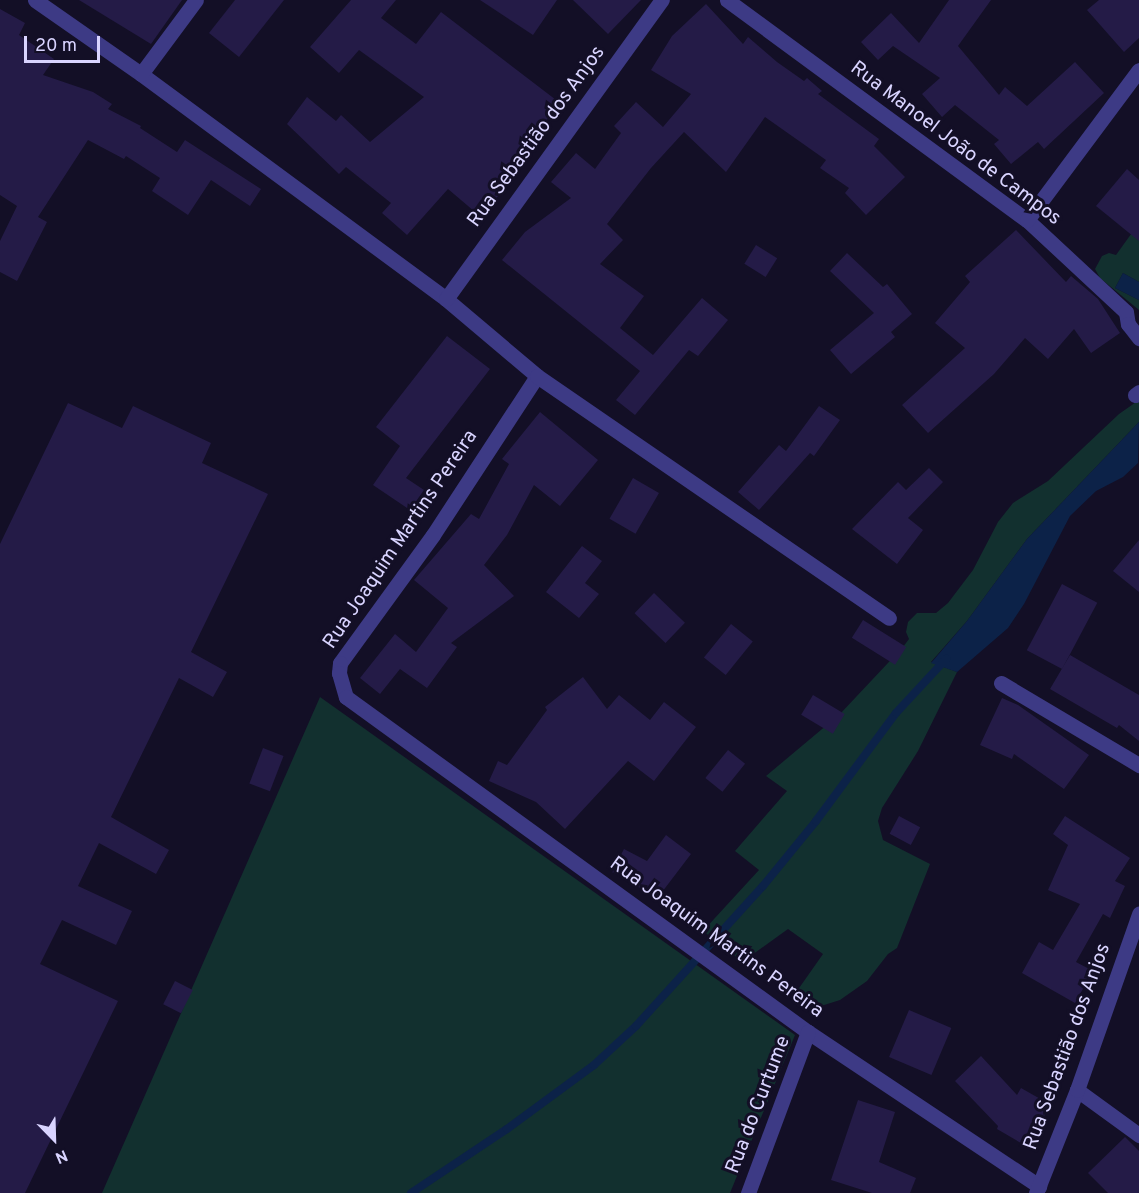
<!DOCTYPE html>
<meta charset="utf-8">
<style>
body{margin:0}
#map{position:relative;width:1139px;height:1193px;overflow:hidden;background:#130f26;font-family:Overpass,sans-serif}
div>[style]{position:absolute}
[style*='--x']{left:calc(var(--x)*1px);top:calc(var(--y)*1px);width:calc(var(--w)*1px);rotate:calc(var(--a)*1deg)}
.green>*{inset:0;background:#12302f}
.water>*{inset:0;background:#0c2248}
.stream>*{height:8px;margin:-4px;padding:0 4px;transform-origin:4px;border-radius:4px;background:#0c2248}
.building>*{inset:0;background:#241b47;transform-origin:0 0}
.minor>*{height:15px;margin:-7.5px;padding:0 7.5px;transform-origin:7.5px;border-radius:7.5px;background:#3d3a85}
.tertiary>*{height:15px;margin:-7.5px;padding:0 7.5px;transform-origin:7.5px;border-radius:7.5px;background:#3d3a85}
span{translate:-50% -50%;white-space:nowrap;text-align:center;line-height:1.15;-webkit-text-stroke:6px #130f26;paint-order:stroke}
.street-label{font-size:20px;color:#d9d4ff}
.north{position:absolute;left:24px;top:1109px;width:60px;height:60px;-webkit-text-stroke:4px #130f26;paint-order:stroke;rotate:157deg;font-size:16px;font-weight:700;line-height:24px;text-align:center;color:#d9d4ff}
.north::after{content:'';display:block;margin:auto;width:21px;height:27px;background:#d9d4ff;clip-path:polygon(50% 0,100% 100%,50% 72%,0 100%)}
.scale{position:absolute;left:24px;top:36px;width:76px;height:27px;box-sizing:border-box;border:3px solid #d9d4ff;border-top:0;padding-left:8px;font-size:18px;line-height:21px;white-space:nowrap;color:#d9d4ff;-webkit-text-stroke:4px #130f26;paint-order:stroke}
</style>
<div id="map">
<div class="green">
<i style="clip-path:polygon(1139px 223px,1139px 282px,1123px 273px,1115px 288px,1139px 300px,1139px 310px,1100px 278px,1095px 269px,1102px 256px,1109px 253px,1116px 255px)"></i>
<i style="clip-path:polygon(1139px 400px,1139px 422px,1027px 539px,967px 621px,931px 662px,957px 672px,918px 751px,882px 808px,878px 821px,883px 840px,930px 864px,897px 948px,888px 954px,867px 981px,840px 1000px,821px 1006px,803px 1001px,797px 991px,823px 954px,788px 929px,749px 957px,736px 957px,703px 931px,759px 870px,735px 851px,787px 791px,766px 776px,840px 714px,903px 647px,909px 639px,906px 632px,908px 622px,917px 613px,936px 613px,948px 603px,973px 570px,998px 522px,1013px 503px,1048px 481px,1119px 414px)"></i>
<i style="clip-path:polygon(320px 697px,795px 1035px,730px 1193px,102px 1193px)"></i>
</div>
<div class="water">
<i style="clip-path:polygon(1123px 273px,1139px 282px,1139px 300px,1115px 288px)"></i>
<i style="clip-path:polygon(1139px 422px,1138px 463px,1123px 477px,1096px 491px,1070px 516px,1024px 604px,1008px 628px,957px 672px,931px 663px,967px 621px,1027px 539px)"></i>
</div>
<div class="stream">
<i style="--x:411;--y:1193;--w:115;--a:-33.7"></i>
<i style="--x:507;--y:1129;--w:108;--a:-36.3"></i>
<i style="--x:594;--y:1065;--w:57;--a:-42.9"></i>
<i style="--x:636;--y:1026;--w:189;--a:-47.8"></i>
<i style="--x:763;--y:886;--w:84;--a:-50.8"></i>
<i style="--x:816;--y:821;--w:134;--a:-53.5"></i>
<i style="--x:896;--y:713;--w:74;--a:-47.2"></i>
</div>
<div class="building">
<i style="clip-path:polygon(79px 0,182px 0,151px 44px)"></i>
<i style="clip-path:polygon(235px 0,284px 0,239px 57px,209px 33px)"></i>
<i style="clip-path:polygon(351px 0,396px 0,381px 18px,416px 44px,441px 12px,560px 103px,514px 162px,521px 168px,481px 217px,448px 189px,407px 235px,382px 213px,391px 203px,346px 167px,339px 174px,287px 124px,307px 97px,336px 121px,341px 115px,370px 142px,424px 97px,359px 50px,339px 73px,310px 47px)"></i>
<i style="clip-path:polygon(480px 0,557px 0,533px 35px)"></i>
<i style="clip-path:polygon(573px 0,641px 0,608px 34px)"></i>
<i style="clip-path:polygon(949px 0,991px 0,958px 46px,999px 95px,1005px 87px,1027px 106px,1075px 62px,1104px 93px,1044px 149px,1038px 142px,1011px 164px,994px 144px,999px 140px,955px 105px,942px 117px,922px 94px,940px 78px,893px 46px,878px 60px,861px 42px,891px 13px,919px 43px)"></i>
<i style="clip-path:polygon(1099px 0,1139px 0,1139px 38px,1124px 52px,1087px 10px)"></i>
<i style="clip-path:polygon(706px 4px,743px 44px,748px 37px,777px 62px,804px 81px,807px 78px,822px 91px,818px 94px,879px 139px,874px 146px,905px 177px,866px 215px,845px 193px,849px 188px,820px 168px,826px 160px,765px 117px,726px 172px,684px 132px,651px 168px,607px 224px,623px 240px,600px 264px,644px 296px,620px 328px,653px 355px,702px 298px,728px 320px,698px 356px,689px 350px,635px 415px,616px 400px,640px 371px,502px 260px,525px 232px,571px 198px,551px 182px,576px 153px,595px 169px,621px 133px,614px 126px,636px 102px,663px 127px,691px 94px,651px 70px,672px 36px)"></i>
<i style="clip-path:polygon(0 9px,25px 23px,19px 35px,54px 59px,43px 75px,93px 92px,112px 104px,108px 109px,141px 126px,140px 128px,177px 152px,185px 140px,261px 189px,250px 206px,211px 180px,188px 215px,152px 191px,160px 178px,126px 156px,124px 159px,88px 140px,38px 217px,47px 222px,17px 281px,0 272px,0 241px,17px 206px,0 195px)"></i>
<i style="clip-path:polygon(1127px 169px,1139px 180px,1139px 241px,1096px 206px)"></i>
<i style="clip-path:polygon(1016px 230px,1066px 282px,1071px 276px,1098px 299px,1120px 333px,1091px 353px,1074px 329px,1048px 359px,1025px 338px,994px 374px,928px 433px,902px 405px,965px 348px,935px 323px,970px 282px,965px 276px)"></i>
<i style="left:756px;top:245px;width:25px;height:22px;rotate:32deg"></i>
<i style="clip-path:polygon(847px 253px,883px 287px,887px 284px,912px 314px,891px 332px,895px 337px,851px 374px,830px 350px,874px 313px,830px 271px)"></i>
<i style="clip-path:polygon(447px 336px,490px 369px,406px 478px,424px 490px,410px 510px,373px 485px,400px 446px,376px 427px)"></i>
<i style="clip-path:polygon(68px 403px,122px 428px,133px 406px,211px 443px,202px 463px,268px 494px,191px 652px,227px 672px,213px 697px,179px 678px,111px 817px,169px 850px,156px 874px,99px 843px,78px 886px,132px 911px,116px 945px,62px 920px,40px 964px,118px 1001px,25px 1193px,0 1193px,0 544px)"></i>
<i style="clip-path:polygon(819px 406px,840px 420px,814px 456px,810px 453px,759px 510px,738px 492px,779px 445px,786px 451px)"></i>
<i style="clip-path:polygon(540px 412px,598px 460px,560px 506px,534px 485px,507px 535px,484px 565px,514px 596px,451px 643px,457px 647px,427px 688px,400px 669px,380px 694px,360px 678px,395px 634px,416px 652px,448px 608px,414px 580px,471px 514px,479px 519px,509px 464px,502px 459px)"></i>
<i style="clip-path:polygon(929px 468px,943px 482px,908px 518px,923px 530px,897px 564px,852px 529px,898px 482px,906px 490px)"></i>
<i style="left:633px;top:478px;width:30px;height:47px;rotate:30deg"></i>
<i style="clip-path:polygon(1139px 540px,1139px 592px,1113px 571px)"></i>
<i style="clip-path:polygon(582px 546px,602px 561px,585px 583px,599px 594px,579px 618px,546px 592px)"></i>
<i style="left:1062px;top:584px;width:40px;height:75px;rotate:28deg"></i>
<i style="left:654px;top:593px;width:43px;height:28px;rotate:44deg"></i>
<i style="left:863px;top:620px;width:51px;height:21px;rotate:32deg"></i>
<i style="left:731px;top:624px;width:28px;height:43px;rotate:39deg"></i>
<i style="clip-path:polygon(1070px 655px,1139px 695px,1139px 741px,1119px 725px,1117px 728px,1050px 689px)"></i>
<i style="clip-path:polygon(583px 677px,607px 709px,619px 695px,650px 720px,664px 702px,696px 727px,654px 781px,628px 761px,565px 829px,536px 802px,489px 781px,498px 761px,507px 765px,547px 710px,545px 707px)"></i>
<i style="left:813px;top:695px;width:37px;height:23px;rotate:31deg"></i>
<i style="clip-path:polygon(1002px 698px,1018px 705px,1089px 755px,1064px 789px,1014px 754px,1012px 759px,980px 745px)"></i>
<i style="left:263px;top:748px;width:22px;height:38px;rotate:21deg"></i>
<i style="left:728px;top:750px;width:22px;height:36px;rotate:39deg"></i>
<i style="left:899px;top:816px;width:24px;height:20px;rotate:28deg"></i>
<i style="clip-path:polygon(1065px 816px,1130px 858px,1115px 881px,1125px 886px,1110px 918px,1103px 914px,1076px 962px,1093px 971px,1075px 1003px,1022px 973px,1039px 942px,1053px 950px,1080px 904px,1048px 890px,1068px 845px,1053px 834px)"></i>
<i style="clip-path:polygon(666px 835px,691px 854px,656px 900px,633px 883px,612px 872px,624px 849px,647px 861px)"></i>
<i style="left:175px;top:981px;width:20px;height:26px;rotate:27deg"></i>
<i style="left:909px;top:1010px;width:46px;height:51px;rotate:23deg"></i>
<i style="clip-path:polygon(981px 1056px,1017px 1095px,1021px 1088px,1051px 1105px,1026px 1146px,997px 1129px,998px 1126px,955px 1081px)"></i>
<i style="clip-path:polygon(858px 1100px,895px 1112px,879px 1162px,916px 1178px,910px 1193px,872px 1193px,831px 1180px)"></i>
<i style="clip-path:polygon(1125px 1137px,1139px 1151px,1139px 1193px,1108px 1193px,1088px 1173px)"></i>
</div>
<div class="minor">
<i style="--x:35;--y:0;--w:129;--a:34.9"></i>
<i style="--x:141;--y:74;--w:379;--a:36.4"></i>
<i style="--x:446;--y:299;--w:119;--a:40.2"></i>
<i style="--x:537;--y:376;--w:190;--a:123.2"></i>
<i style="--x:433;--y:535;--w:158;--a:126"></i>
<i style="--x:340;--y:663;--w:10;--a:96"></i>
<i style="--x:339;--y:673;--w:25;--a:74"></i>
<i style="--x:346;--y:697;--w:571;--a:35.95"></i>
<i style="--x:808;--y:1032;--w:278;--a:33.7"></i>
<i style="--x:727;--y:0;--w:372;--a:36.3"></i>
<i style="--x:1027;--y:220;--w:135;--a:42.9"></i>
<i style="--x:1126;--y:312;--w:12;--a:81"></i>
<i style="--x:1128;--y:324;--w:18;--a:52"></i>
<i style="--x:141;--y:74;--w:92;--a:-53.4"></i>
<i style="--x:1027;--y:220;--w:187;--a:-53.3"></i>
<i style="--x:446;--y:299;--w:369;--a:-54.2"></i>
<i style="--x:537;--y:376;--w:427;--a:34.5"></i>
<i style="--x:1135;--y:395;--w:5;--a:-37"></i>
<i style="--x:1001;--y:683;--w:161;--a:30.7"></i>
<i style="--x:1077;--y:1090;--w:77;--a:36"></i>
<i style="--x:748;--y:1193;--w:172;--a:-69.6"></i>
</div>
<div class="tertiary">
<i style="--x:1036;--y:1193;--w:111;--a:-68.3"></i>
<i style="--x:1077;--y:1090;--w:187;--a:-70.6"></i>
</div>
<div class="street-label">
<span style="left:537px;top:137px;rotate:-54deg">Rua Sebastião dos Anjos</span>
<span style="left:955px;top:144px;rotate:37deg">Rua Manoel João de Campos</span>
<span style="left:401px;top:540px;rotate:-56deg">Rua Joaquim Martins Pereira</span>
<span style="left:716px;top:938px;rotate:36deg">Rua Joaquim Martins Pereira</span>
<span style="left:1068px;top:1047px;rotate:-70deg">Rua Sebastião dos Anjos</span>
<span style="left:759px;top:1105px;rotate:-69deg">Rua do Curtume</span>
</div>
<div class="north">N</div>
<div class="scale">20 m</div>
</div>
